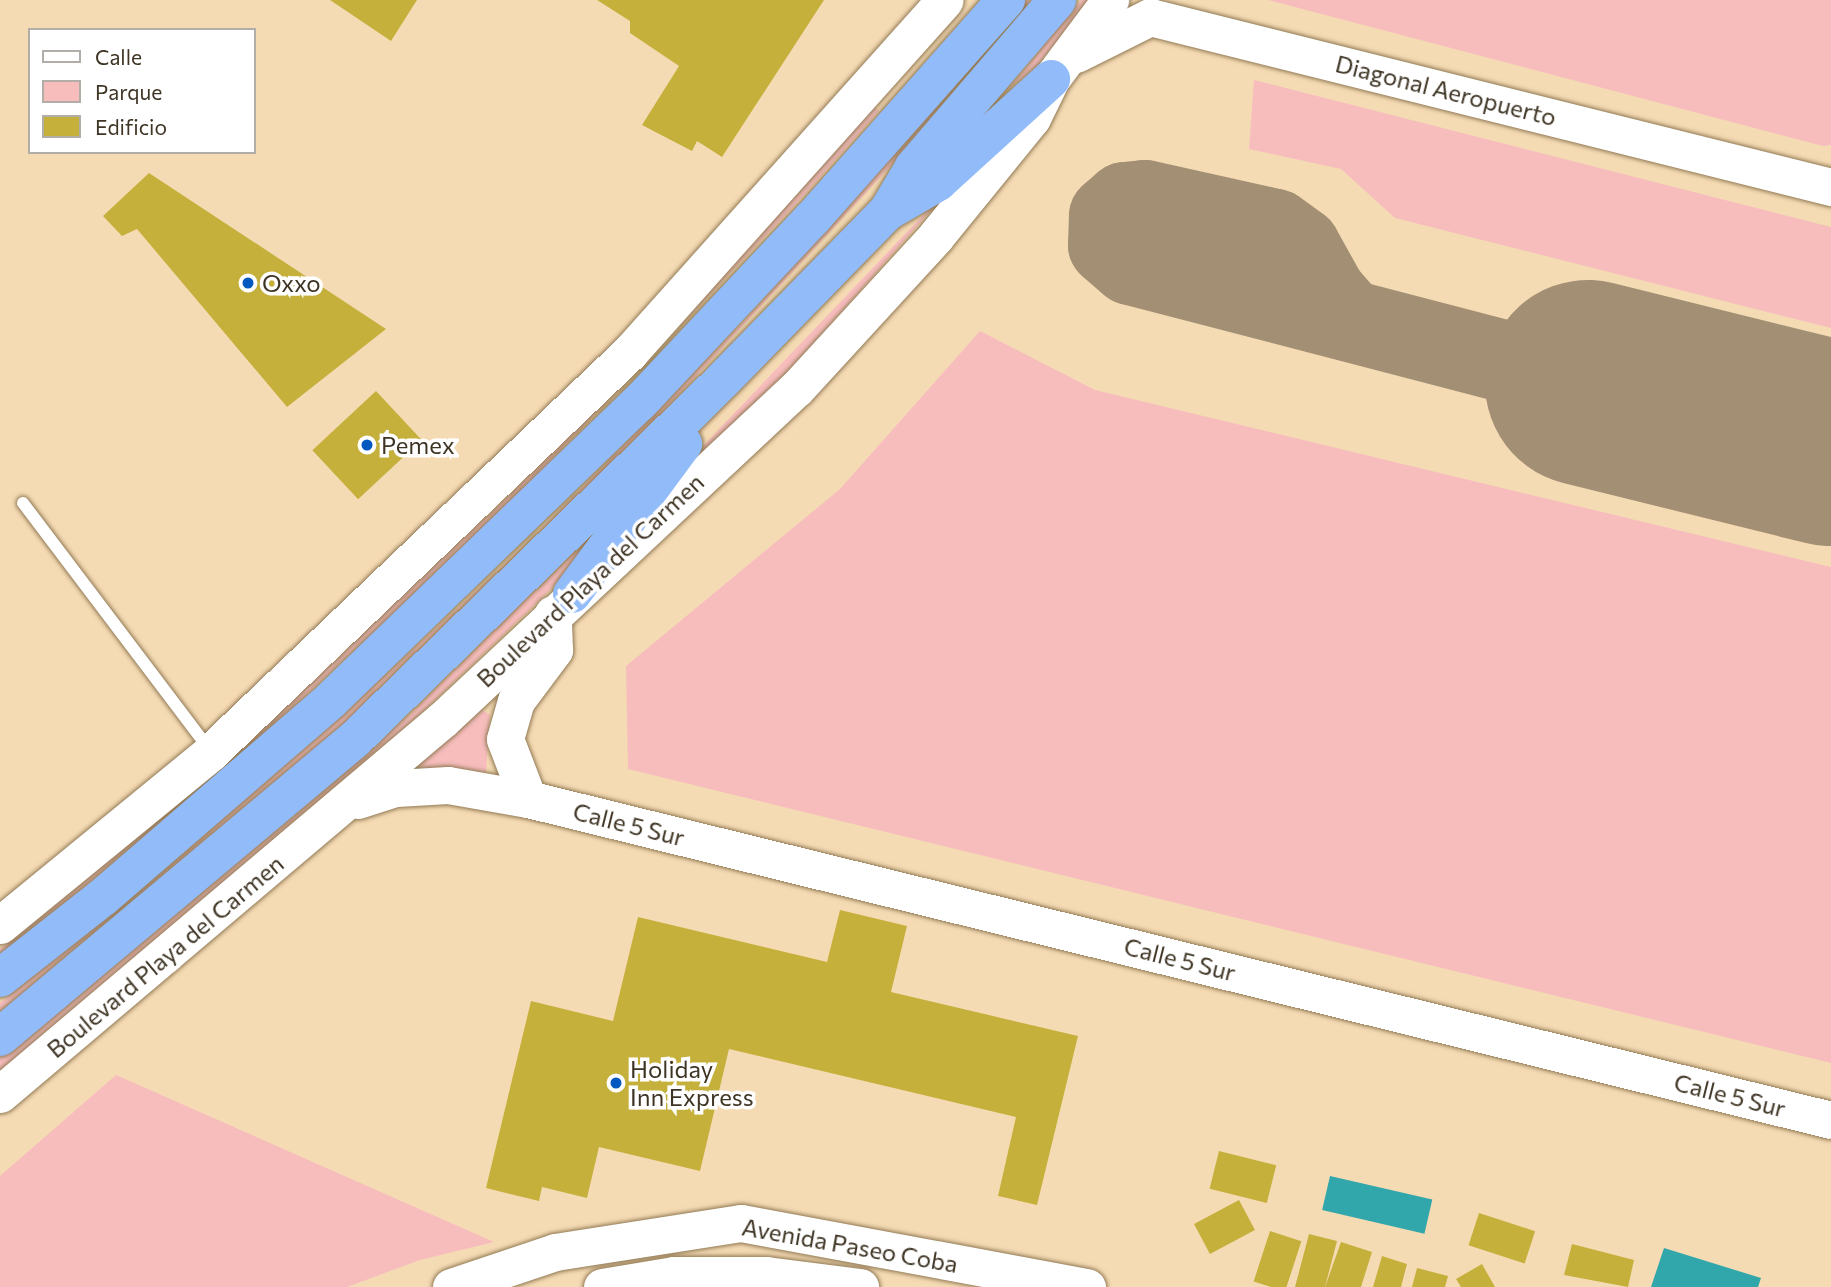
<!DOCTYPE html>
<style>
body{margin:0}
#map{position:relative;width:1831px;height:1287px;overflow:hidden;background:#f5dbb4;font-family:Commissioner,sans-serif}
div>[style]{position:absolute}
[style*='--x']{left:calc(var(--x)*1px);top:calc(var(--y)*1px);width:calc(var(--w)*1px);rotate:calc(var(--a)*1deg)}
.green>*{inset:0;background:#f7bdbd}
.water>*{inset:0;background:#32a7ab;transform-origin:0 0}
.taxiway>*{height:82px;margin:-41px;padding:0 41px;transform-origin:41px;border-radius:41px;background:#a39074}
.runway>*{height:206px;margin:-103px;padding:0 103px;transform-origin:103px;border-radius:103px;background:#a39074}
.building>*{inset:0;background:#c6b03c;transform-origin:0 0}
.roads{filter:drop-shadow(0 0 2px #917a55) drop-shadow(0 0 2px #917a55)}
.lane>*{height:12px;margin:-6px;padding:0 6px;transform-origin:6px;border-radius:6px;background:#fff}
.secondary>*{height:37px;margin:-18.5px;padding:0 18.5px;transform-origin:18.5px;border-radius:18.5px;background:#fff}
.highway>*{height:38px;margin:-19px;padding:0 19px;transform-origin:19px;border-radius:19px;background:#92bbf9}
.dots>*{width:19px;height:19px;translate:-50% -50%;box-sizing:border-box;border:4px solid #fff;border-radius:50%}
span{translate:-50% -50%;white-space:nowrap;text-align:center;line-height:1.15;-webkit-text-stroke:7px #fff;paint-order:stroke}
.street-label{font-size:24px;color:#3e3424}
.poi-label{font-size:24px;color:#3e3424}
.left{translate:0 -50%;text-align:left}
.legend{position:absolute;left:28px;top:28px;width:228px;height:126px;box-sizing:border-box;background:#fff;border:2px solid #b2aea7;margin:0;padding:9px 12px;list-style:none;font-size:21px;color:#3e3424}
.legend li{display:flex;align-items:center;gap:14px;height:35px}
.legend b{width:35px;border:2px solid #b2aea7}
</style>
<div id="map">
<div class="green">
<i style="clip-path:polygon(1024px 0,1031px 0,887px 170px,639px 438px,332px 735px,0 1014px,0 1003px,316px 739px,531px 540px,745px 320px)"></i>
<i style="clip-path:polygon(1081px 0,1091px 0,1036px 67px,1009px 88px)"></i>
<i style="clip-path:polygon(1268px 0,1831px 0,1831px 145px,1823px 146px)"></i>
<i style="clip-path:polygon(1254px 80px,1831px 227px,1831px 328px,1395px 218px,1341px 169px,1249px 149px)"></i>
<i style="clip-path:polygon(875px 107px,879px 111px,796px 204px,498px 516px,231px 765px,0 957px,0 949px,225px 759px,514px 491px)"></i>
<i style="clip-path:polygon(969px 167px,799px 360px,723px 438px,659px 492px)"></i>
<i style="clip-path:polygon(980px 331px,1095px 390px,1831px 567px,1831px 1063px,628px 769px,626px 666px,840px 489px)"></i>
<i style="clip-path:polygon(606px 520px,582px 556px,545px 595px,414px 720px,0 1071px,0 1055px,287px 822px,411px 713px)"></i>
<i style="clip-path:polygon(482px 710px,490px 715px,486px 774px,422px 770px,419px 764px)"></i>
<i style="clip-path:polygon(116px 1075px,494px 1242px,420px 1260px,347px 1287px,0 1287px,0 1176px)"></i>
</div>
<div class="water">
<i style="left:1330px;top:1176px;width:105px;height:35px;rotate:13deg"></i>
<i style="clip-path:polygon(1664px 1248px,1761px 1278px,1758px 1287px,1651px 1287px)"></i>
</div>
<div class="taxiway">
<i style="--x:1348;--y:320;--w:33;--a:-131"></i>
<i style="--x:1326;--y:295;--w:54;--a:-119"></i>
<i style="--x:1300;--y:248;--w:31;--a:-144"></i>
<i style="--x:1275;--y:230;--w:133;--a:-167.4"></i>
<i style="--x:1145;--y:201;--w:20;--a:174"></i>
<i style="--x:1125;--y:203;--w:20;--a:139"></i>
<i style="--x:1110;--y:216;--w:29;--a:92"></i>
<i style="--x:1109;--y:245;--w:29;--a:41"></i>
<i style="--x:1131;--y:264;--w:472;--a:14.6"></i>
</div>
<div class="runway">
<i style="--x:1588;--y:383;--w:250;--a:13.9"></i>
</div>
<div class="building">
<i style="clip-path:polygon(330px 0,417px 0,391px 41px)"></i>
<i style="clip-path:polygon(597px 0,824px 0,722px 157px,697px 141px,692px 151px,642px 125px,679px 66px,630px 33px,630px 21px)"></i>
<i style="clip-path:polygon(149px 173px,386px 329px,287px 407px,137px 229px,122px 236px,103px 216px)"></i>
<i style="left:376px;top:391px;width:67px;height:87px;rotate:47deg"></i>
<i style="clip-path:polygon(840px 910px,907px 926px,891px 992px,1078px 1036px,1037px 1205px,998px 1196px,1016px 1117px,729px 1049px,700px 1171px,599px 1147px,587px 1198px,542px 1187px,539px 1201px,486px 1188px,531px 1001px,613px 1021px,638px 917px,827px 962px)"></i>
<i style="left:1219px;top:1151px;width:59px;height:39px;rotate:14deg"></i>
<i style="left:1239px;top:1200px;width:34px;height:51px;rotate:62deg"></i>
<i style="left:1479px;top:1213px;width:59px;height:34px;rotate:18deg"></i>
<i style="left:1270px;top:1231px;width:33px;height:53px;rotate:18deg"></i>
<i style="clip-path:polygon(1309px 1234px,1337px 1241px,1325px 1287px,1295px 1287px)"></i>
<i style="clip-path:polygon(1341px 1242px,1372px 1252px,1361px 1287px,1325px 1287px)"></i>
<i style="clip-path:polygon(1572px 1244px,1634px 1260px,1628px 1287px,1564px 1275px)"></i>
<i style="clip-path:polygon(1382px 1256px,1407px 1264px,1401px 1287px,1373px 1287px)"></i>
<i style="clip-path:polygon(1482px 1264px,1495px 1287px,1461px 1287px,1456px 1279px)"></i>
<i style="clip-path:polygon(1417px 1268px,1448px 1276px,1445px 1287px,1412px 1287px)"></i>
</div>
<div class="roads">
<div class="lane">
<i style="--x:23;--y:503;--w:308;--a:52.9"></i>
</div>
<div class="secondary">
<i style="--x:1076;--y:54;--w:83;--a:-26.6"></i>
<i style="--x:1150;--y:17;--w:702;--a:14.02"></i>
<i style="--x:528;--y:799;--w:64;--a:-111"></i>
<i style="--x:505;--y:739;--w:40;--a:-74"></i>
<i style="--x:516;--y:701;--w:64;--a:-53.3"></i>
<i style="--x:554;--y:650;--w:36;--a:-92"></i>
<i style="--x:358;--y:800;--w:40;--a:-18"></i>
<i style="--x:396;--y:788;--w:52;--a:-3.3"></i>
<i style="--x:448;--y:785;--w:81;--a:9.9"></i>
<i style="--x:528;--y:799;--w:1342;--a:13.84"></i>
<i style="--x:0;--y:925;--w:273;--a:-39.3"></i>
<i style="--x:211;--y:752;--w:579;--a:-43.67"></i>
<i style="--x:630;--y:352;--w:472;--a:-48.2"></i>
<i style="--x:0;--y:1094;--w:579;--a:-40.24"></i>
<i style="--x:442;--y:720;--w:485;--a:-43.1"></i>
<i style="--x:796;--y:389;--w:207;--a:-47.5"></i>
<i style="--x:936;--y:236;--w:152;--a:-50.9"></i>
<i style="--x:1032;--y:118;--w:43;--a:-64"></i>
<i style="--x:1051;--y:79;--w:99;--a:-53.2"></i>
<i style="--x:451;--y:1287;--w:110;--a:-18.6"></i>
<i style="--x:555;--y:1252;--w:188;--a:-8.9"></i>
<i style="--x:741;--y:1223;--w:352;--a:10.5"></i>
<i style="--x:602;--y:1287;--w:73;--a:-9.5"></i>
<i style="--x:674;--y:1275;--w:92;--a:0"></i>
<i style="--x:766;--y:1275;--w:95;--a:7.3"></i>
</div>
<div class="highway">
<i style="--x:890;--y:210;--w:56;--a:-30.3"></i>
<i style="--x:938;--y:182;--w:153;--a:-42.3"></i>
<i style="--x:572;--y:594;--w:187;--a:-53.5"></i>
<i style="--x:0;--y:978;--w:131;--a:-38.2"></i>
<i style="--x:103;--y:897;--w:301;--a:-40.8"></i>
<i style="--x:331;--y:700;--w:428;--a:-44"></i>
<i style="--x:639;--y:403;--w:253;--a:-46.8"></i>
<i style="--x:812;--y:219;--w:293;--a:-48.5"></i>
<i style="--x:0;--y:1037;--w:463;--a:-40"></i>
<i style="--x:355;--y:739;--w:510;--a:-44.28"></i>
<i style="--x:720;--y:383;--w:240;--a:-45.7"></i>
<i style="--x:888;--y:211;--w:51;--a:-59.4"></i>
<i style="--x:914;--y:167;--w:220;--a:-49.4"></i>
</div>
</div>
<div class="dots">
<i style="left:248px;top:283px;background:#0258c1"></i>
<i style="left:367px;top:445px;background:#0258c1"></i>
<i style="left:616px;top:1083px;background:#0258c1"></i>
</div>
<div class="street-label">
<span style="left:1446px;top:90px;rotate:14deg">Diagonal Aeropuerto</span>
<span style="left:590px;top:580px;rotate:-43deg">Boulevard Playa del Carmen</span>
<span style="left:629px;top:824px;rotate:14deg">Calle 5 Sur</span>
<span style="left:165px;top:956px;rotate:-40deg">Boulevard Playa del Carmen</span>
<span style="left:1180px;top:959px;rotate:14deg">Calle 5 Sur</span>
<span style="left:1730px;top:1095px;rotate:14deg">Calle 5 Sur</span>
<span style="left:850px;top:1245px;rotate:10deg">Avenida Paseo Coba</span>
</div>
<div class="poi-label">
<span class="left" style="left:262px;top:283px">Oxxo</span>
<span class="left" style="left:381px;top:445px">Pemex</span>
<span class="left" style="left:630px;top:1083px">Holiday<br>Inn Express</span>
</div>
<ul class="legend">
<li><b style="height:9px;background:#fff"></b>Calle</li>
<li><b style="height:19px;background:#f7bdbd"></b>Parque</li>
<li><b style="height:19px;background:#c6b03c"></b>Edificio</li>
</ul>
</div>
